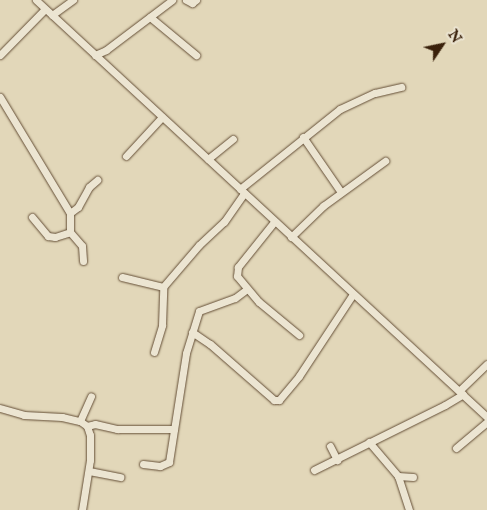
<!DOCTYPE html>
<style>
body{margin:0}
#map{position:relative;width:487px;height:510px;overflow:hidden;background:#e2d7b9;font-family:"IM FELL English",serif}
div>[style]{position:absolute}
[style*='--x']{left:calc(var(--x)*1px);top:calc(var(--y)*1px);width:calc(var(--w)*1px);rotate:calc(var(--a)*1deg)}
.roads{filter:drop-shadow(0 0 1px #644e36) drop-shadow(0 0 1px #644e36)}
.minor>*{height:7px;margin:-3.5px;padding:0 3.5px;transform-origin:3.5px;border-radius:3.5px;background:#ece5d2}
span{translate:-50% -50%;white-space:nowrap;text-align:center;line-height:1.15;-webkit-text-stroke:4px #ece5d2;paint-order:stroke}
.north{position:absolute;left:417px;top:20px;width:50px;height:50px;-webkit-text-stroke:4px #ece5d2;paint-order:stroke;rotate:56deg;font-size:14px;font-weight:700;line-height:20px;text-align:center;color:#3a210b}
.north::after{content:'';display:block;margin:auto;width:18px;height:22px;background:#3a210b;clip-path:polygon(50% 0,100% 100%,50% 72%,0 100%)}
</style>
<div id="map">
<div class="roads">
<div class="minor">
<i style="--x:36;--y:0;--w:614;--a:42.76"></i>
<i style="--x:186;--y:0;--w:7;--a:27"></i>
<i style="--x:192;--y:3;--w:5;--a:-37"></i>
<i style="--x:52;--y:15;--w:26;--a:-36"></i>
<i style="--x:150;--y:17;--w:60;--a:39.6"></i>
<i style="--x:0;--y:55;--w:64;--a:-45.6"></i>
<i style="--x:95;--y:55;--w:12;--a:-24"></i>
<i style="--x:106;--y:50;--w:83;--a:-37.1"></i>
<i style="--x:0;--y:97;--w:135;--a:58.9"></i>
<i style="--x:70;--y:213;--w:19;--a:90"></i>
<i style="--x:303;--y:137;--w:67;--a:55.4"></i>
<i style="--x:126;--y:156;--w:53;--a:-47.3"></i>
<i style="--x:208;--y:159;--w:32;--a:-39"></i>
<i style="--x:240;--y:189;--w:128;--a:-38.7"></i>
<i style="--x:340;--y:109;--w:38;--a:-25"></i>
<i style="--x:375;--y:93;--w:27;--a:-13"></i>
<i style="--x:70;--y:213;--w:10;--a:-37"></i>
<i style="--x:78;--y:207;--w:23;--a:-61"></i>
<i style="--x:89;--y:187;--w:11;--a:-41"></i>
<i style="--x:32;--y:217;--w:25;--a:50"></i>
<i style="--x:48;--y:236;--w:7;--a:8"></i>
<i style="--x:55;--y:237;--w:16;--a:-18"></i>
<i style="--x:274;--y:222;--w:58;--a:128.7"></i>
<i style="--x:238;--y:267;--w:9;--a:96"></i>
<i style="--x:237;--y:276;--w:34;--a:50"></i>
<i style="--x:259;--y:302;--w:52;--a:39.5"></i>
<i style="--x:70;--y:232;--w:18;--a:49"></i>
<i style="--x:82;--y:246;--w:15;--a:86"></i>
<i style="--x:291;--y:237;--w:45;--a:-44.1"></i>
<i style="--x:323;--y:206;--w:77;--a:-36"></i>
<i style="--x:122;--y:277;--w:42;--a:13.7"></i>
<i style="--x:192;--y:332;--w:22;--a:34"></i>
<i style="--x:210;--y:344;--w:85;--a:41.2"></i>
<i style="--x:274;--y:400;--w:5;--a:0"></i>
<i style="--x:279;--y:400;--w:31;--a:-50"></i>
<i style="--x:299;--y:376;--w:98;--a:-56.6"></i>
<i style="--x:154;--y:352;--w:28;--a:-73"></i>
<i style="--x:162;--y:325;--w:38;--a:-88"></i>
<i style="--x:163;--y:287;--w:55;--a:-49.4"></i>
<i style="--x:199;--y:245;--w:34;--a:-43"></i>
<i style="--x:224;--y:222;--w:35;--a:-55"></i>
<i style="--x:460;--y:390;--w:37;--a:-44"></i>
<i style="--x:0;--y:408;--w:25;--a:16"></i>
<i style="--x:24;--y:415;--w:38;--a:3"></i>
<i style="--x:62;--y:417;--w:18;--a:13"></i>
<i style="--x:80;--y:421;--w:9;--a:36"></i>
<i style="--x:87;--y:426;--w:9;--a:72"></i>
<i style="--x:90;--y:435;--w:25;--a:90"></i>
<i style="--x:90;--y:460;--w:51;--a:99.1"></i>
<i style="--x:80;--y:421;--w:27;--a:-66"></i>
<i style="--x:87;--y:426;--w:8;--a:-14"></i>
<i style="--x:95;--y:424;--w:23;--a:13"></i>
<i style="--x:117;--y:429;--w:57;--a:0"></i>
<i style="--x:369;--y:442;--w:45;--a:49.5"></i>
<i style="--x:398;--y:476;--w:36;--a:72"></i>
<i style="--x:330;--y:446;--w:16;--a:63"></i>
<i style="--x:456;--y:448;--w:40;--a:-40"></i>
<i style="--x:143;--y:464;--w:17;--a:7"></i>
<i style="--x:160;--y:466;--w:10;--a:-24"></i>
<i style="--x:169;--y:462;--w:110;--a:-81.1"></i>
<i style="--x:186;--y:353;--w:44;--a:-72.8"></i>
<i style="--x:199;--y:311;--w:38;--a:-20"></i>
<i style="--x:235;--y:298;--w:15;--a:-37"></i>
<i style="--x:314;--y:470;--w:146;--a:-26.4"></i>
<i style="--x:445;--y:405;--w:21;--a:-31"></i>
<i style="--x:89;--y:471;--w:32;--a:11"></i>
<i style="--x:398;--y:476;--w:15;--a:4"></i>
</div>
</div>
<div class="north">N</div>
</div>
